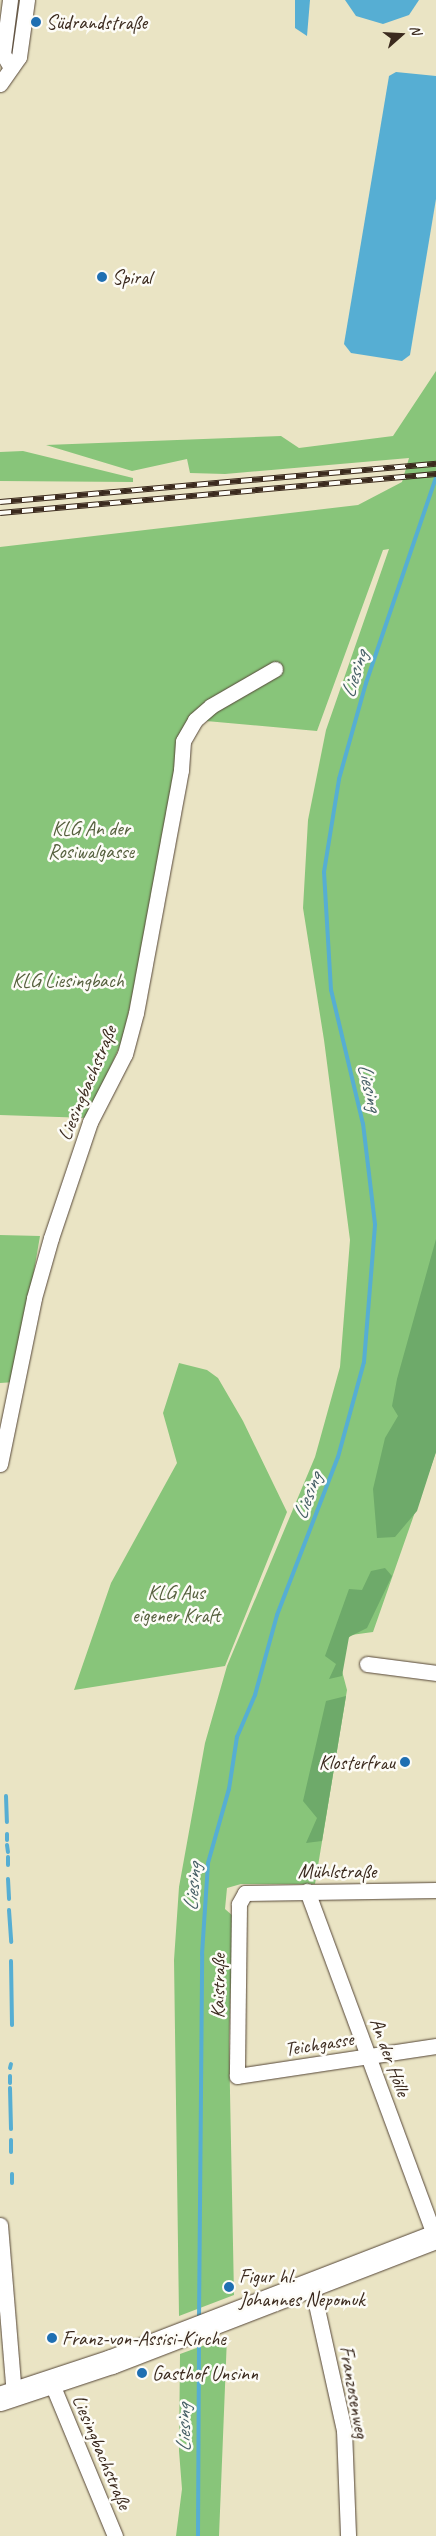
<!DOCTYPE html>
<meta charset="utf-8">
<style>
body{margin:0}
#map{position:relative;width:436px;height:2536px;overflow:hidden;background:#eae4c4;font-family:Caveat,sans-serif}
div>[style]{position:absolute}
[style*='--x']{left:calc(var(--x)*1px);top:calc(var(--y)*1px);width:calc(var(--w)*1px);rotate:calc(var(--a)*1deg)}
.green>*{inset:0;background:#88c57a}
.forest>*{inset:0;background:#6eaa6a}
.water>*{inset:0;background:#56aed3}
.stream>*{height:4px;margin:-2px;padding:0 2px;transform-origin:2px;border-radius:2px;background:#56aed3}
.roads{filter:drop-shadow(0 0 1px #554637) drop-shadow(0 0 1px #554637)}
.minor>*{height:15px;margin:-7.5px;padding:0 7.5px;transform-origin:7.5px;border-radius:7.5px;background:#fff}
.primary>*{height:24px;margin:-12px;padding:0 12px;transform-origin:12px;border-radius:12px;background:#fff}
.rail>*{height:5.5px;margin-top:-2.75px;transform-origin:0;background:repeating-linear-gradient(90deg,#fdfcf7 0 11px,#3b2a1e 0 22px);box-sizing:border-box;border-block:1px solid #3b2a1e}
.dots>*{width:14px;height:14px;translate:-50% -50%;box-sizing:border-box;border:2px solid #fdfcf7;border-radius:50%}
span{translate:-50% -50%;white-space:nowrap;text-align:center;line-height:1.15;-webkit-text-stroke:5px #fdfcf7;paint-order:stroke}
.poi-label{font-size:20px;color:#3b2a1e}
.left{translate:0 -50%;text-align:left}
.right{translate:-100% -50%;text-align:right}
.park-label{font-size:20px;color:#56603e}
.street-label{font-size:20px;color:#3b2a1e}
.water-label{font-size:21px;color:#465f66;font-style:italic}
.north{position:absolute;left:376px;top:10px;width:50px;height:50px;-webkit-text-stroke:4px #fdfcf7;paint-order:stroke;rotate:71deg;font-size:14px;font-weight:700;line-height:20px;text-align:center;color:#3b2a1e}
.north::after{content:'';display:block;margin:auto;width:18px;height:22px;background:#3b2a1e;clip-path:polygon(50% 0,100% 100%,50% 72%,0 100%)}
</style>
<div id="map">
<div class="green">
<i style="clip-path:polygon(436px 371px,436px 1452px,373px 1632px,351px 1635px,347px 1640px,342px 1671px,347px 1690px,315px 1884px,241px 1884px,227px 1888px,225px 1909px,233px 1916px,229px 2041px,234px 2295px,179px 2316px,174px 1960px,179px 1887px,205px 1743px,227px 1666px,315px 1457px,340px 1367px,350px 1240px,324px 1040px,303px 908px,308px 820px,326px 730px,389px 549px,383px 550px,317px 731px,195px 720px,122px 1041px,88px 1118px,0 1115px,0 547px,358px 505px,402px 482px,409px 458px,225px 474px,190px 473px,187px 459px,132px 471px,46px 445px,281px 436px,299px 448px,393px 436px)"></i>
<i style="clip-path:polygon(23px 451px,133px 478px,133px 482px,0 481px,0 452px)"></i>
<i style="clip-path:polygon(0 1235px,40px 1236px,15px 1382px,0 1383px)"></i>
<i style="clip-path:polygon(179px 1363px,207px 1370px,218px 1378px,243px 1421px,287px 1512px,225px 1666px,74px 1690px,111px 1583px,177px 1463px,163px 1413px)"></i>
<i style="clip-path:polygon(227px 2337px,219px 2536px,176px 2536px,182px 2489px,179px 2451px,180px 2354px)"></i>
</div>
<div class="forest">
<i style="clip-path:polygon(436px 1239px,436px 1452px,417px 1511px,395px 1537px,377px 1538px,373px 1489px,385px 1438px,398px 1416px,392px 1406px,397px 1379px)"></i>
<i style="clip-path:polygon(385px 1568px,392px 1576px,367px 1628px,349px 1637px,342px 1676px,329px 1679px,336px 1664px,325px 1656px,349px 1589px,362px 1590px,371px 1571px)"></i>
<i style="clip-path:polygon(346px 1696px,322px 1841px,306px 1843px,317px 1818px,303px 1801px,326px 1701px)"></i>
</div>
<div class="water">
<i style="clip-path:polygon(295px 0,310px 0,307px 36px,295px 28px)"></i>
<i style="clip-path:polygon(345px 0,419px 0,409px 15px,383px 24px,356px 16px)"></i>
<i style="clip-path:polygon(396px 72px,436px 76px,436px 199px,410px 355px,402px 361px,351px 353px,344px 344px,389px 76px)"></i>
</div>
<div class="stream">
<i style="--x:6;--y:1796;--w:26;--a:88"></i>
<i style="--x:7;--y:1834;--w:6;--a:90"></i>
<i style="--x:7;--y:1845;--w:7;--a:82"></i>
<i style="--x:8;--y:1857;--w:8;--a:90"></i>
<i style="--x:8;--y:1879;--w:20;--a:87"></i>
<i style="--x:9;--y:1910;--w:32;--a:86"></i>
<i style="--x:11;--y:1961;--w:64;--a:89.1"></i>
<i style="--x:10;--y:2068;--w:4;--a:-76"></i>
<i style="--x:10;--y:2083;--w:7;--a:-90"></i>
<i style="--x:10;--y:2088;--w:41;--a:88.6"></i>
<i style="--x:11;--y:2140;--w:12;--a:90"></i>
<i style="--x:12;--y:2174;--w:9;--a:90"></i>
<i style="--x:199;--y:2320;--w:366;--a:-89.5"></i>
<i style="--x:202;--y:1954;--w:91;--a:-86.2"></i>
<i style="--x:208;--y:1863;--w:77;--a:-74.2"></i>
<i style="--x:229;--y:1789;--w:53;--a:-81.3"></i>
<i style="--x:237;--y:1737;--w:46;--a:-66.8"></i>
<i style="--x:255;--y:1695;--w:83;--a:-74.6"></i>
<i style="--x:277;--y:1615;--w:169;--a:-68.9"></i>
<i style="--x:338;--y:1457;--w:98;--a:-74.7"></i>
<i style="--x:364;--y:1362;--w:138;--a:-85.4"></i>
<i style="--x:375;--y:1224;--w:101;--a:-96.8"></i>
<i style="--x:363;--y:1124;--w:138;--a:-103.4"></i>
<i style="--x:331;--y:990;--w:118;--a:-93.4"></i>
<i style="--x:324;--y:872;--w:94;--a:-80.8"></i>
<i style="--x:339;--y:779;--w:100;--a:-74.3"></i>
<i style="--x:366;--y:683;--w:218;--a:-71.2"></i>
<i style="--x:198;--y:2536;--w:199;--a:-89.7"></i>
</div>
<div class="roads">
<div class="minor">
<i style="--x:10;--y:0;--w:54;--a:97.4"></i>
<i style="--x:3;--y:54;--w:16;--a:60"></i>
<i style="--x:0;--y:84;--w:33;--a:-55"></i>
<i style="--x:19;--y:57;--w:58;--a:-82"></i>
<i style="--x:0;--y:1464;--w:169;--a:-78.4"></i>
<i style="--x:34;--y:1298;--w:62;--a:-74.2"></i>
<i style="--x:51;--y:1238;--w:122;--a:-71.4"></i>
<i style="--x:90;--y:1122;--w:76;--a:-62.8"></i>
<i style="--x:125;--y:1054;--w:42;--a:-75"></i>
<i style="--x:136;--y:1013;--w:247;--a:-79.5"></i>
<i style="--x:181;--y:770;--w:29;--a:-86"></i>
<i style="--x:183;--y:741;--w:24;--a:-60"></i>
<i style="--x:195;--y:720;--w:21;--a:-41"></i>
<i style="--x:211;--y:706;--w:74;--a:-30"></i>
<i style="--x:367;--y:1664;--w:70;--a:7.4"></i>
<i style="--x:436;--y:1890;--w:191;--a:179.1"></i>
<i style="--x:245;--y:1893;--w:13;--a:119"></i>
<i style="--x:239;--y:1904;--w:172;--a:90.7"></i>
<i style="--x:237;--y:2076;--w:201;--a:-8.6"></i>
<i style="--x:307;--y:1891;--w:369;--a:69.7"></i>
<i style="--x:0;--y:2225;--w:171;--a:85.3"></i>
<i style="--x:312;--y:2286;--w:148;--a:77.5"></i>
<i style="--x:344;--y:2430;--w:106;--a:87.8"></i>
<i style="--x:52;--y:2384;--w:165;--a:67.5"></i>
</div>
<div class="primary">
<i style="--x:0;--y:2399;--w:118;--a:-18.3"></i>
<i style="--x:112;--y:2362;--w:347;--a:-21.1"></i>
</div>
</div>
<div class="rail">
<i style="--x:0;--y:502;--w:438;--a:-5"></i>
<i style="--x:0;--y:513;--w:438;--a:-5.1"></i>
</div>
<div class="dots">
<i style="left:36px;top:22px;background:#1f6fb2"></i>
<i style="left:102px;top:277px;background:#1f6fb2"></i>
<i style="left:405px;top:1762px;background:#1f6fb2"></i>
<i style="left:229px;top:2287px;background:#1f6fb2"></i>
<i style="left:52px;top:2338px;background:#1f6fb2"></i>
<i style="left:142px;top:2373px;background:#1f6fb2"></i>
</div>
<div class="poi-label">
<span class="left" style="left:46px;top:22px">Südrandstraße</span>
<span class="left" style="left:112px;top:277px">Spiral</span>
<span class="right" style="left:395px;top:1762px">Klosterfrau</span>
<span class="left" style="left:239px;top:2288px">Figur hl.<br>Johannes Nepomuk</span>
<span class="left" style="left:62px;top:2338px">Franz-von-Assisi-Kirche</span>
<span class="left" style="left:152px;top:2373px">Gasthof Unsinn</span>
</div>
<div class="park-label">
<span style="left:91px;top:840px">KLG An der<br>Rosiwalgasse</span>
<span style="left:68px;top:980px">KLG Liesingbach</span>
<span style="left:176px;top:1604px">KLG Aus<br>eigener Kraft</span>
</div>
<div class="street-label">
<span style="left:87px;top:1083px;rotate:-67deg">Liesingbachstraße</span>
<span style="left:337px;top:1871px">Mühlstraße</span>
<span style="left:218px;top:1986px;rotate:-89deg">Kaistraße</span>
<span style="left:319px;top:2044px;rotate:-9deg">Teichgasse</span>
<span style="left:390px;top:2057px;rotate:70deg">An der Hölle</span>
<span style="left:354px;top:2392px;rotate:80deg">Franzosenweg</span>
<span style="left:102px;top:2452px;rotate:67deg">Liesingbachstraße</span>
</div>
<div class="water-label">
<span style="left:354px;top:674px;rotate:-72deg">Liesing</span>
<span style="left:370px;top:1087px;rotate:77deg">Liesing</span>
<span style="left:307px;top:1496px;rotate:-69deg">Liesing</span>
<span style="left:192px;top:1887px;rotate:-85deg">Liesing</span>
<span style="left:183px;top:2428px;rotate:-90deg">Liesing</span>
</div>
<div class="north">N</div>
</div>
